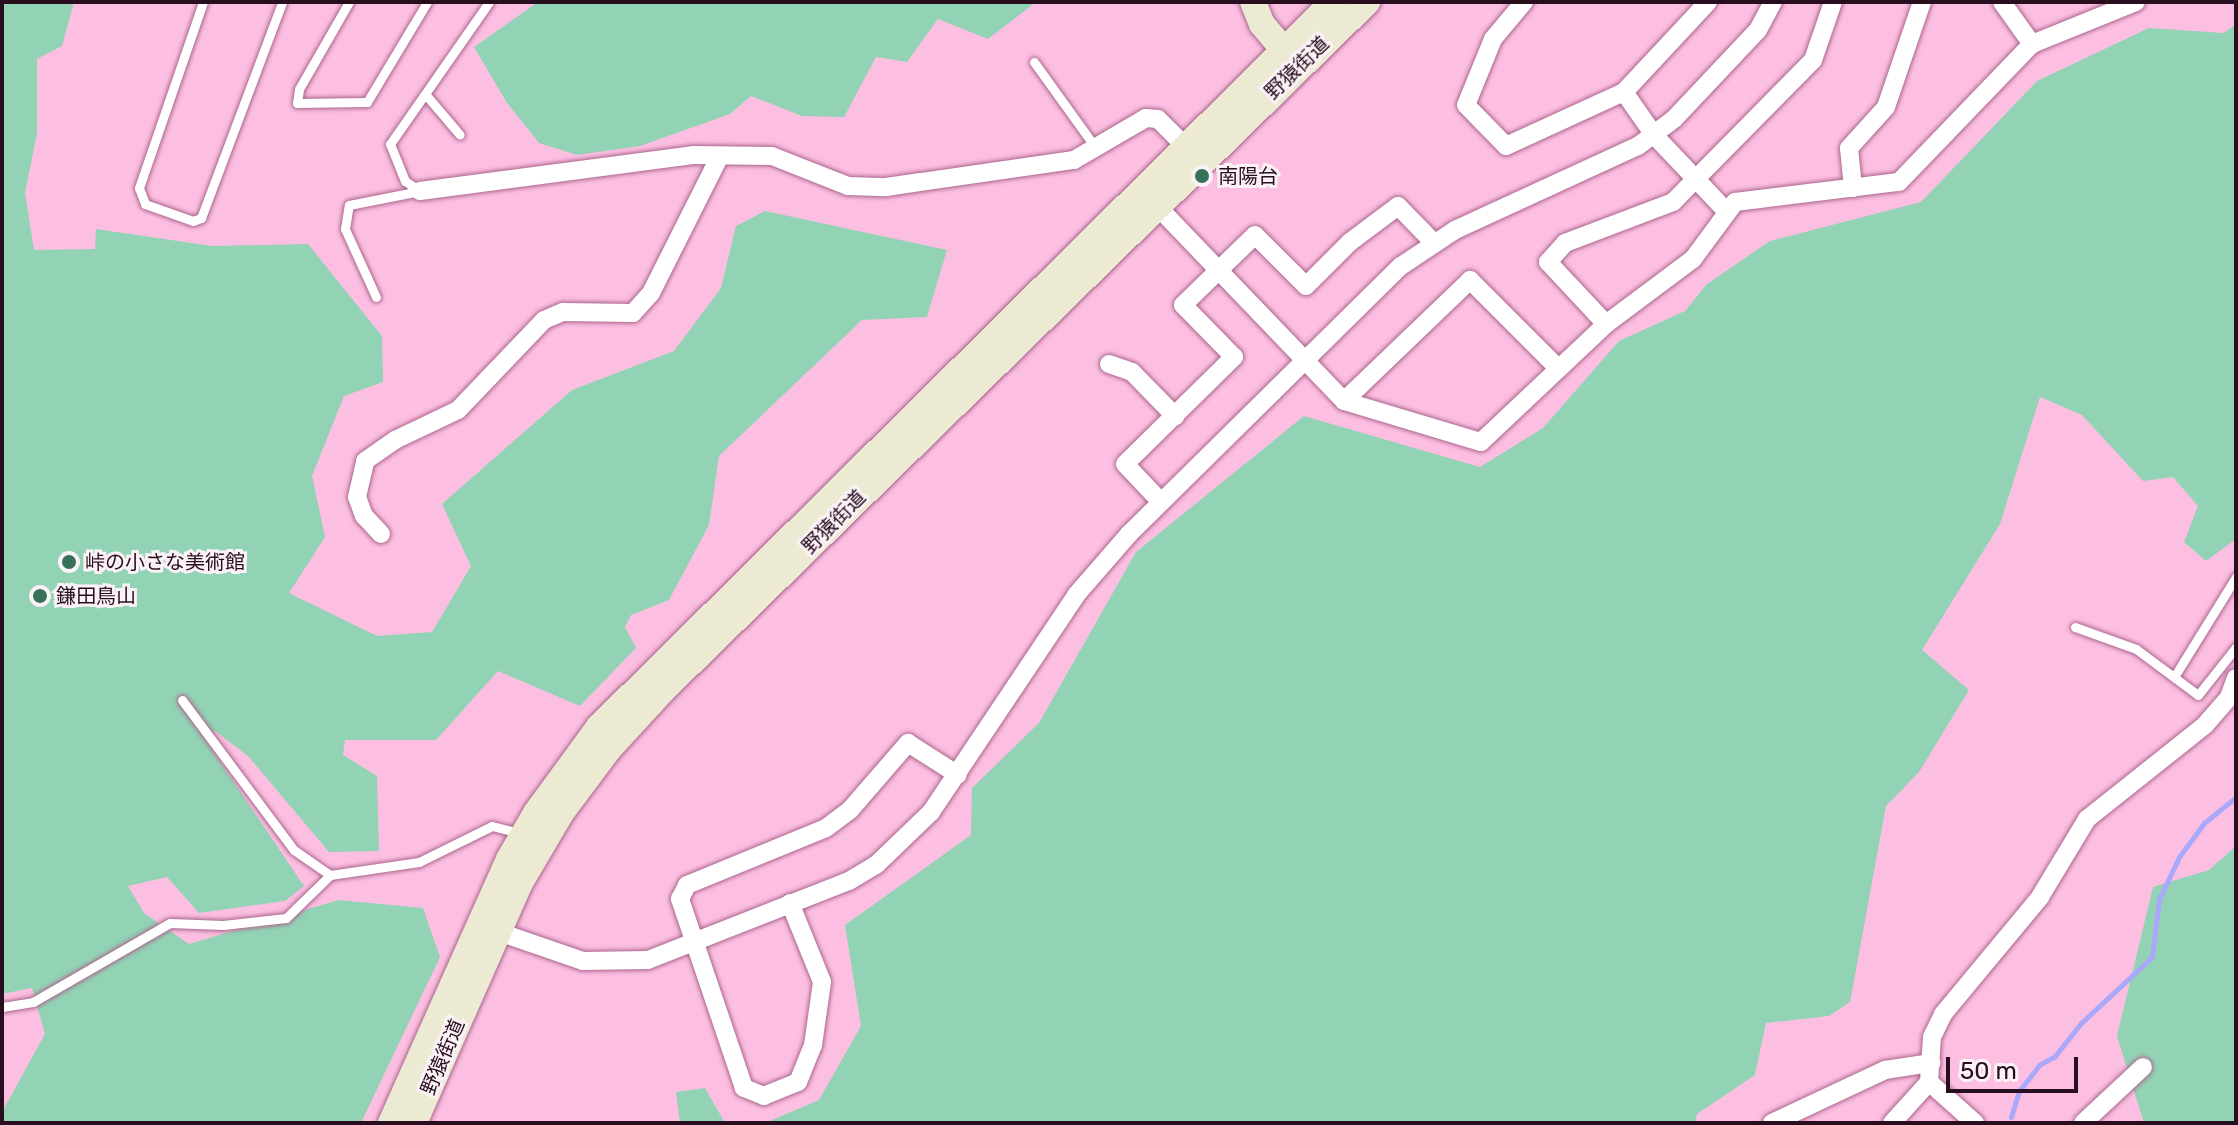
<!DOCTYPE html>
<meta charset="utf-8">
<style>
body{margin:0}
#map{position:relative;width:2238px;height:1125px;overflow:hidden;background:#fcbfe1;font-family:Rubik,"Noto Sans JP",sans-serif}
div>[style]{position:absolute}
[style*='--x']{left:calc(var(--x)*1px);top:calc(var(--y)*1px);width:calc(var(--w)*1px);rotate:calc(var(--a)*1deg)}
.green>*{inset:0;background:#92d3b5}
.stream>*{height:5px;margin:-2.5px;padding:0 2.5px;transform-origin:2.5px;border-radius:2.5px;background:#aaa8fa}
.roads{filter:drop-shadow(0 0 2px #ab668f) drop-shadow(0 0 2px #ab668f)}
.lane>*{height:9px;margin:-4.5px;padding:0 4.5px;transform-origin:4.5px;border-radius:4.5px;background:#fff}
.street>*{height:18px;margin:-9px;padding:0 9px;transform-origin:9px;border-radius:9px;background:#fff}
.secondary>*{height:26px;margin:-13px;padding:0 13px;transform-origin:13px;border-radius:13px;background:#ecead3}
.dots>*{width:22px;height:22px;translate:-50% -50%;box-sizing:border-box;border:4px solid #faf2f6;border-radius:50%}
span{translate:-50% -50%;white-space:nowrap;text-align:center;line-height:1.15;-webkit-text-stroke:6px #faf2f6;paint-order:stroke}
.street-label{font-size:20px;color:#290e1f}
.poi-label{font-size:20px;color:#290e1f}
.left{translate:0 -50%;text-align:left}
.frame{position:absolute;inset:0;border:4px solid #290e1f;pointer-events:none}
.scale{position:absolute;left:1946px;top:1057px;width:132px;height:36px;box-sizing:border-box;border:4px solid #290e1f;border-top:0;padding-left:10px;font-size:24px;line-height:28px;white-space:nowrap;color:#290e1f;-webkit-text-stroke:6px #faf2f6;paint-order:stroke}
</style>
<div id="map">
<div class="green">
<i style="clip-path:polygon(2px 2px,74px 2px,62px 46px,37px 59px,37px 133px,25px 193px,34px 250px,95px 249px,96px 229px,212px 246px,308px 244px,382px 336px,383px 382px,344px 396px,312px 476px,325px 537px,289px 593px,377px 636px,432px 632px,471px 566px,442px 504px,572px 390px,674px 351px,721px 288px,736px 226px,765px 211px,947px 250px,927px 317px,862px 320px,719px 456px,709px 525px,669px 600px,631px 615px,625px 627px,636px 648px,580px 706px,498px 671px,436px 740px,345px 740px,343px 755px,377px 776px,379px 851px,329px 852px,248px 756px,215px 731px,202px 735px,304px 886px,285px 901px,199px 913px,167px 877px,128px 886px,144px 913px,189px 944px,339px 900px,423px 908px,440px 957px,361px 1123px,2px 1123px,2px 1112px,45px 1034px,32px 988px,2px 994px)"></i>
<i style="clip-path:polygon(538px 2px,1036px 2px,988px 39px,938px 19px,907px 62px,876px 57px,844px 117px,802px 116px,751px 96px,730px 114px,640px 146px,577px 155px,539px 143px,507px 103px,474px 47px)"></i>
<i style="clip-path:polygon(2236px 24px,2236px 539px,2206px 561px,2184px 542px,2198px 506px,2173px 477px,2143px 481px,2082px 415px,2040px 397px,2000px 524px,1922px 650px,1969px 690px,1919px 772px,1886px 806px,1850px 1002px,1829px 1016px,1766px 1023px,1755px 1075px,1697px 1114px,1695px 1123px,765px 1123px,819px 1100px,861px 1026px,845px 925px,971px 835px,972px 788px,1039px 723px,1136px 552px,1304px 416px,1480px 467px,1543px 428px,1619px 341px,1685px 311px,1707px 284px,1770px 241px,1921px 202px,2037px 81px,2149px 28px,2224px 33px)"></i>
<i style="clip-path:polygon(2236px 846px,2236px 1123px,2144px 1123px,2117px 1036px,2153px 887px,2209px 870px)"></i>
<i style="clip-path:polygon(705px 1088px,725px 1123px,680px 1123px,676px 1092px)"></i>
</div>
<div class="stream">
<i style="--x:2011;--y:1117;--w:27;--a:-73"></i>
<i style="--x:2019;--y:1091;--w:33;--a:-52"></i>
<i style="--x:2039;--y:1065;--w:18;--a:-29"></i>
<i style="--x:2055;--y:1056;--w:42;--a:-51.8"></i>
<i style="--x:2081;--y:1023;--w:97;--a:-42.9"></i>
<i style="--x:2152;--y:957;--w:58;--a:-83.1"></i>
<i style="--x:2159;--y:899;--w:47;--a:-64.5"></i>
<i style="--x:2179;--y:857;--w:42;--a:-53.7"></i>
<i style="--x:2204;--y:823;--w:41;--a:-39.1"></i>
</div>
<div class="roads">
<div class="lane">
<i style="--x:203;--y:2;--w:197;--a:109"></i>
<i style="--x:139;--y:188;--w:17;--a:69"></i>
<i style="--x:145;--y:204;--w:51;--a:19.5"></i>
<i style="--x:193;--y:221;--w:9;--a:-21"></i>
<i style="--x:201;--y:218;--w:231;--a:-69.4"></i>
<i style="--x:349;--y:2;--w:100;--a:119.9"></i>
<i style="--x:299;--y:89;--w:14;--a:98"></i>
<i style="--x:297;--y:103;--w:70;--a:-0.8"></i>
<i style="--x:367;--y:102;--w:117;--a:-59"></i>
<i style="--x:1034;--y:62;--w:105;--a:54.3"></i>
<i style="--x:426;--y:95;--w:52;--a:49.6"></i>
<i style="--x:420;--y:191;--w:18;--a:-146"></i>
<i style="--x:405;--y:181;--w:40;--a:-112"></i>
<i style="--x:390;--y:144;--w:173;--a:-55.1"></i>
<i style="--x:376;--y:297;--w:75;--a:-114.5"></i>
<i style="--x:345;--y:229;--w:24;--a:-81"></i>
<i style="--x:349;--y:205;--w:72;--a:-11.2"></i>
<i style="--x:2075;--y:627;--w:65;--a:19.8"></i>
<i style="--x:2136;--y:649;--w:77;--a:36.6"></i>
<i style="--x:2198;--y:695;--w:61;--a:-51.6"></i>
<i style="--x:2174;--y:677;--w:118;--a:-58.2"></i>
<i style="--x:182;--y:700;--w:187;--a:53.3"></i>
<i style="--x:294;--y:850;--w:44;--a:34.8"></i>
<i style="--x:2;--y:1007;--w:31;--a:-9"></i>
<i style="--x:33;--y:1002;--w:158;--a:-30"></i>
<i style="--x:170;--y:923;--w:53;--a:2.2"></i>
<i style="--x:223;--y:925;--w:63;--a:-6.3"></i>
<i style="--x:286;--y:918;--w:62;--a:-44.3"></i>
<i style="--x:330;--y:875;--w:90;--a:-8.3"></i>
<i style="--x:419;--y:862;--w:81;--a:-26.3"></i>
<i style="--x:492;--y:826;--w:29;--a:14"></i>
</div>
<div class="street">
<i style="--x:1524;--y:2;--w:48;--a:130"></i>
<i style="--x:1493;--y:39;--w:71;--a:112.2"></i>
<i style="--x:1466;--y:105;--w:57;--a:45.7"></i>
<i style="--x:1506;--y:146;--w:130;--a:-24.6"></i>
<i style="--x:1624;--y:92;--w:123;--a:-47"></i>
<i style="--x:2002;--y:2;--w:52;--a:54.5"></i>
<i style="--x:1624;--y:92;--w:52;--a:55.1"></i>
<i style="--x:1654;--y:135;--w:106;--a:46.5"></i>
<i style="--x:1853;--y:188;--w:40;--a:-95.7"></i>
<i style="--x:1849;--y:148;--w:55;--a:-47.9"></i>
<i style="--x:1886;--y:107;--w:111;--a:-71.1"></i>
<i style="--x:420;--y:191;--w:275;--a:-7.5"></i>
<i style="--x:693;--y:155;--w:79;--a:0.7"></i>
<i style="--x:772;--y:156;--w:82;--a:21.5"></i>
<i style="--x:848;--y:186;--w:38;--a:2"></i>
<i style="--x:886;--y:187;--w:190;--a:-8.2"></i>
<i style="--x:1074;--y:160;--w:83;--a:-30.3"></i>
<i style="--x:1146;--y:118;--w:12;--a:5"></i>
<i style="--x:1158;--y:119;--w:40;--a:45"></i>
<i style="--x:1157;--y:206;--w:270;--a:46.2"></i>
<i style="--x:1344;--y:401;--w:143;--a:16.7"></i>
<i style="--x:1481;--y:442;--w:172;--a:-43.3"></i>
<i style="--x:1606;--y:324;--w:109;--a:-36.8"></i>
<i style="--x:1693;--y:259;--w:71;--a:-53.6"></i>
<i style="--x:1735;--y:202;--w:165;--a:-7"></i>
<i style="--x:1899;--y:182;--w:192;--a:-46.1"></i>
<i style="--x:2032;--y:44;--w:112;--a:-22"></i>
<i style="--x:1606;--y:324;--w:85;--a:-133.1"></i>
<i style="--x:1548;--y:262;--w:25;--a:-48"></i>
<i style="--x:1565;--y:243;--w:116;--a:-20.8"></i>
<i style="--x:1673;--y:202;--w:199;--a:-45.4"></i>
<i style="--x:1813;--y:60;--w:61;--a:-71"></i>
<i style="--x:1109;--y:364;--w:24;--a:19"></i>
<i style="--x:1132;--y:372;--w:62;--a:45.7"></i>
<i style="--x:1344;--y:401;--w:175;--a:-43.8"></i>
<i style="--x:1470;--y:280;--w:124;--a:45"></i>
<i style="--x:1161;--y:502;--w:52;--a:-133.5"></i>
<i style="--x:1125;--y:464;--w:153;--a:-44.5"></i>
<i style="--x:1234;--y:357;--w:73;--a:-134.4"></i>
<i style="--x:1183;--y:305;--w:100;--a:-44.2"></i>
<i style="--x:1255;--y:235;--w:72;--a:45"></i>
<i style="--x:1306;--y:286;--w:62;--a:-45"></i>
<i style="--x:1350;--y:242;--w:60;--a:-36.9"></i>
<i style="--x:1398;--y:206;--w:50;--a:45.8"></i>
<i style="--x:381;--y:534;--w:25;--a:-133"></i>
<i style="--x:364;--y:516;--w:20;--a:-110"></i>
<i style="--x:357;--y:497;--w:37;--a:-77"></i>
<i style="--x:365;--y:461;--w:37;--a:-35"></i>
<i style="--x:395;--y:440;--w:70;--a:-25.5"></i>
<i style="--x:458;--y:410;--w:124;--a:-46.3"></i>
<i style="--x:544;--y:320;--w:21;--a:-23"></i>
<i style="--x:563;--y:312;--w:70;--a:0.8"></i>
<i style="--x:633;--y:313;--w:27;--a:-48"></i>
<i style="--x:651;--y:293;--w:153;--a:-63.3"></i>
<i style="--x:790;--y:903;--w:85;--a:67.9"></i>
<i style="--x:822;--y:982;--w:64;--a:98.1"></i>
<i style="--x:813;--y:1045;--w:40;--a:112"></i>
<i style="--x:798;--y:1082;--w:37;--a:158"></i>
<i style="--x:764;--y:1096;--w:22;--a:-158"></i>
<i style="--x:744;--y:1088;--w:200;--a:-108.7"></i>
<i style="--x:680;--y:899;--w:16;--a:-63"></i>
<i style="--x:687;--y:885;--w:150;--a:-22.3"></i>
<i style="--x:826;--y:828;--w:30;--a:-37"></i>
<i style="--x:850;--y:810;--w:89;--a:-49.1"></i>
<i style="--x:908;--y:743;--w:59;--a:32.6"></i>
<i style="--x:496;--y:931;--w:92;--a:19"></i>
<i style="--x:583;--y:961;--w:65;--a:-0.9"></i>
<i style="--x:648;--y:960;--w:216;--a:-21.5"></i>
<i style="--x:849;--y:881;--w:33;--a:-31"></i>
<i style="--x:877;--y:864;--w:75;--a:-43.9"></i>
<i style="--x:931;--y:812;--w:261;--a:-56.2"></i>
<i style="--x:1076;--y:595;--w:81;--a:-49"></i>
<i style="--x:1129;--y:534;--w:382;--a:-44.6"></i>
<i style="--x:1401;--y:266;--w:65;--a:-33.7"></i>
<i style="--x:1455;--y:230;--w:201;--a:-24.7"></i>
<i style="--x:1638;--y:146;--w:45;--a:-36.9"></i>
<i style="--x:1674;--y:119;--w:122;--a:-46.7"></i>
<i style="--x:1758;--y:30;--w:32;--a:-62"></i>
<i style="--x:1929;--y:1082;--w:62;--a:41.7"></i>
<i style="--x:1772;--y:1123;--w:125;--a:-25.1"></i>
<i style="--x:1885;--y:1070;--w:47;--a:-8.7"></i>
<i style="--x:1892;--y:1123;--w:55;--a:-47.9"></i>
<i style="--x:1929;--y:1082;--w:45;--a:-86.2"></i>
<i style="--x:1932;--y:1037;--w:25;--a:-64"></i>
<i style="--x:1943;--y:1014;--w:152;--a:-50.3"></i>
<i style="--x:2040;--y:897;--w:91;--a:-58.9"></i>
<i style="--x:2087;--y:819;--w:151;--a:-38.5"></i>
<i style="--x:2205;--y:725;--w:37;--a:-49"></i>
<i style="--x:2229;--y:697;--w:20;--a:-70"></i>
<i style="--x:2083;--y:1123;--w:82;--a:-43"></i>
</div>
<div class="secondary">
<i style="--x:1253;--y:2;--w:24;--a:68"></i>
<i style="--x:1262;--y:24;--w:48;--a:50"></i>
<i style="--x:391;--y:1123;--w:289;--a:-65.9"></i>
<i style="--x:509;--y:859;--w:53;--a:-59.6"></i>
<i style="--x:536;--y:813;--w:107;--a:-53.8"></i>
<i style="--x:599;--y:727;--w:1032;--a:-44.65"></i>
<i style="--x:414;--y:1123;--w:262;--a:-66.2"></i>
<i style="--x:520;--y:883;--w:81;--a:-59.6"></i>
<i style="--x:561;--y:813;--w:79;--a:-53.3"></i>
<i style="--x:608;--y:750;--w:80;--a:-47.5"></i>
<i style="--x:662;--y:691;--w:986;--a:-44.34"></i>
</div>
</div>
<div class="dots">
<i style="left:1202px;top:176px;background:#387159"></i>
<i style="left:69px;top:562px;background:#387159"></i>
<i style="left:40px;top:596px;background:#387159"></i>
</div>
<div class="street-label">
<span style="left:1297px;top:68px;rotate:-44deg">野猿街道</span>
<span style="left:834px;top:522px;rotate:-45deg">野猿街道</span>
<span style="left:443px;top:1057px;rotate:-67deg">野猿街道</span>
</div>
<div class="poi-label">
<span class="left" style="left:1218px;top:176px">南陽台</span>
<span class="left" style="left:85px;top:562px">峠の小さな美術館</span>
<span class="left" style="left:56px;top:596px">鎌田鳥山</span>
</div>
<div class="frame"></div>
<div class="scale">50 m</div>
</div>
